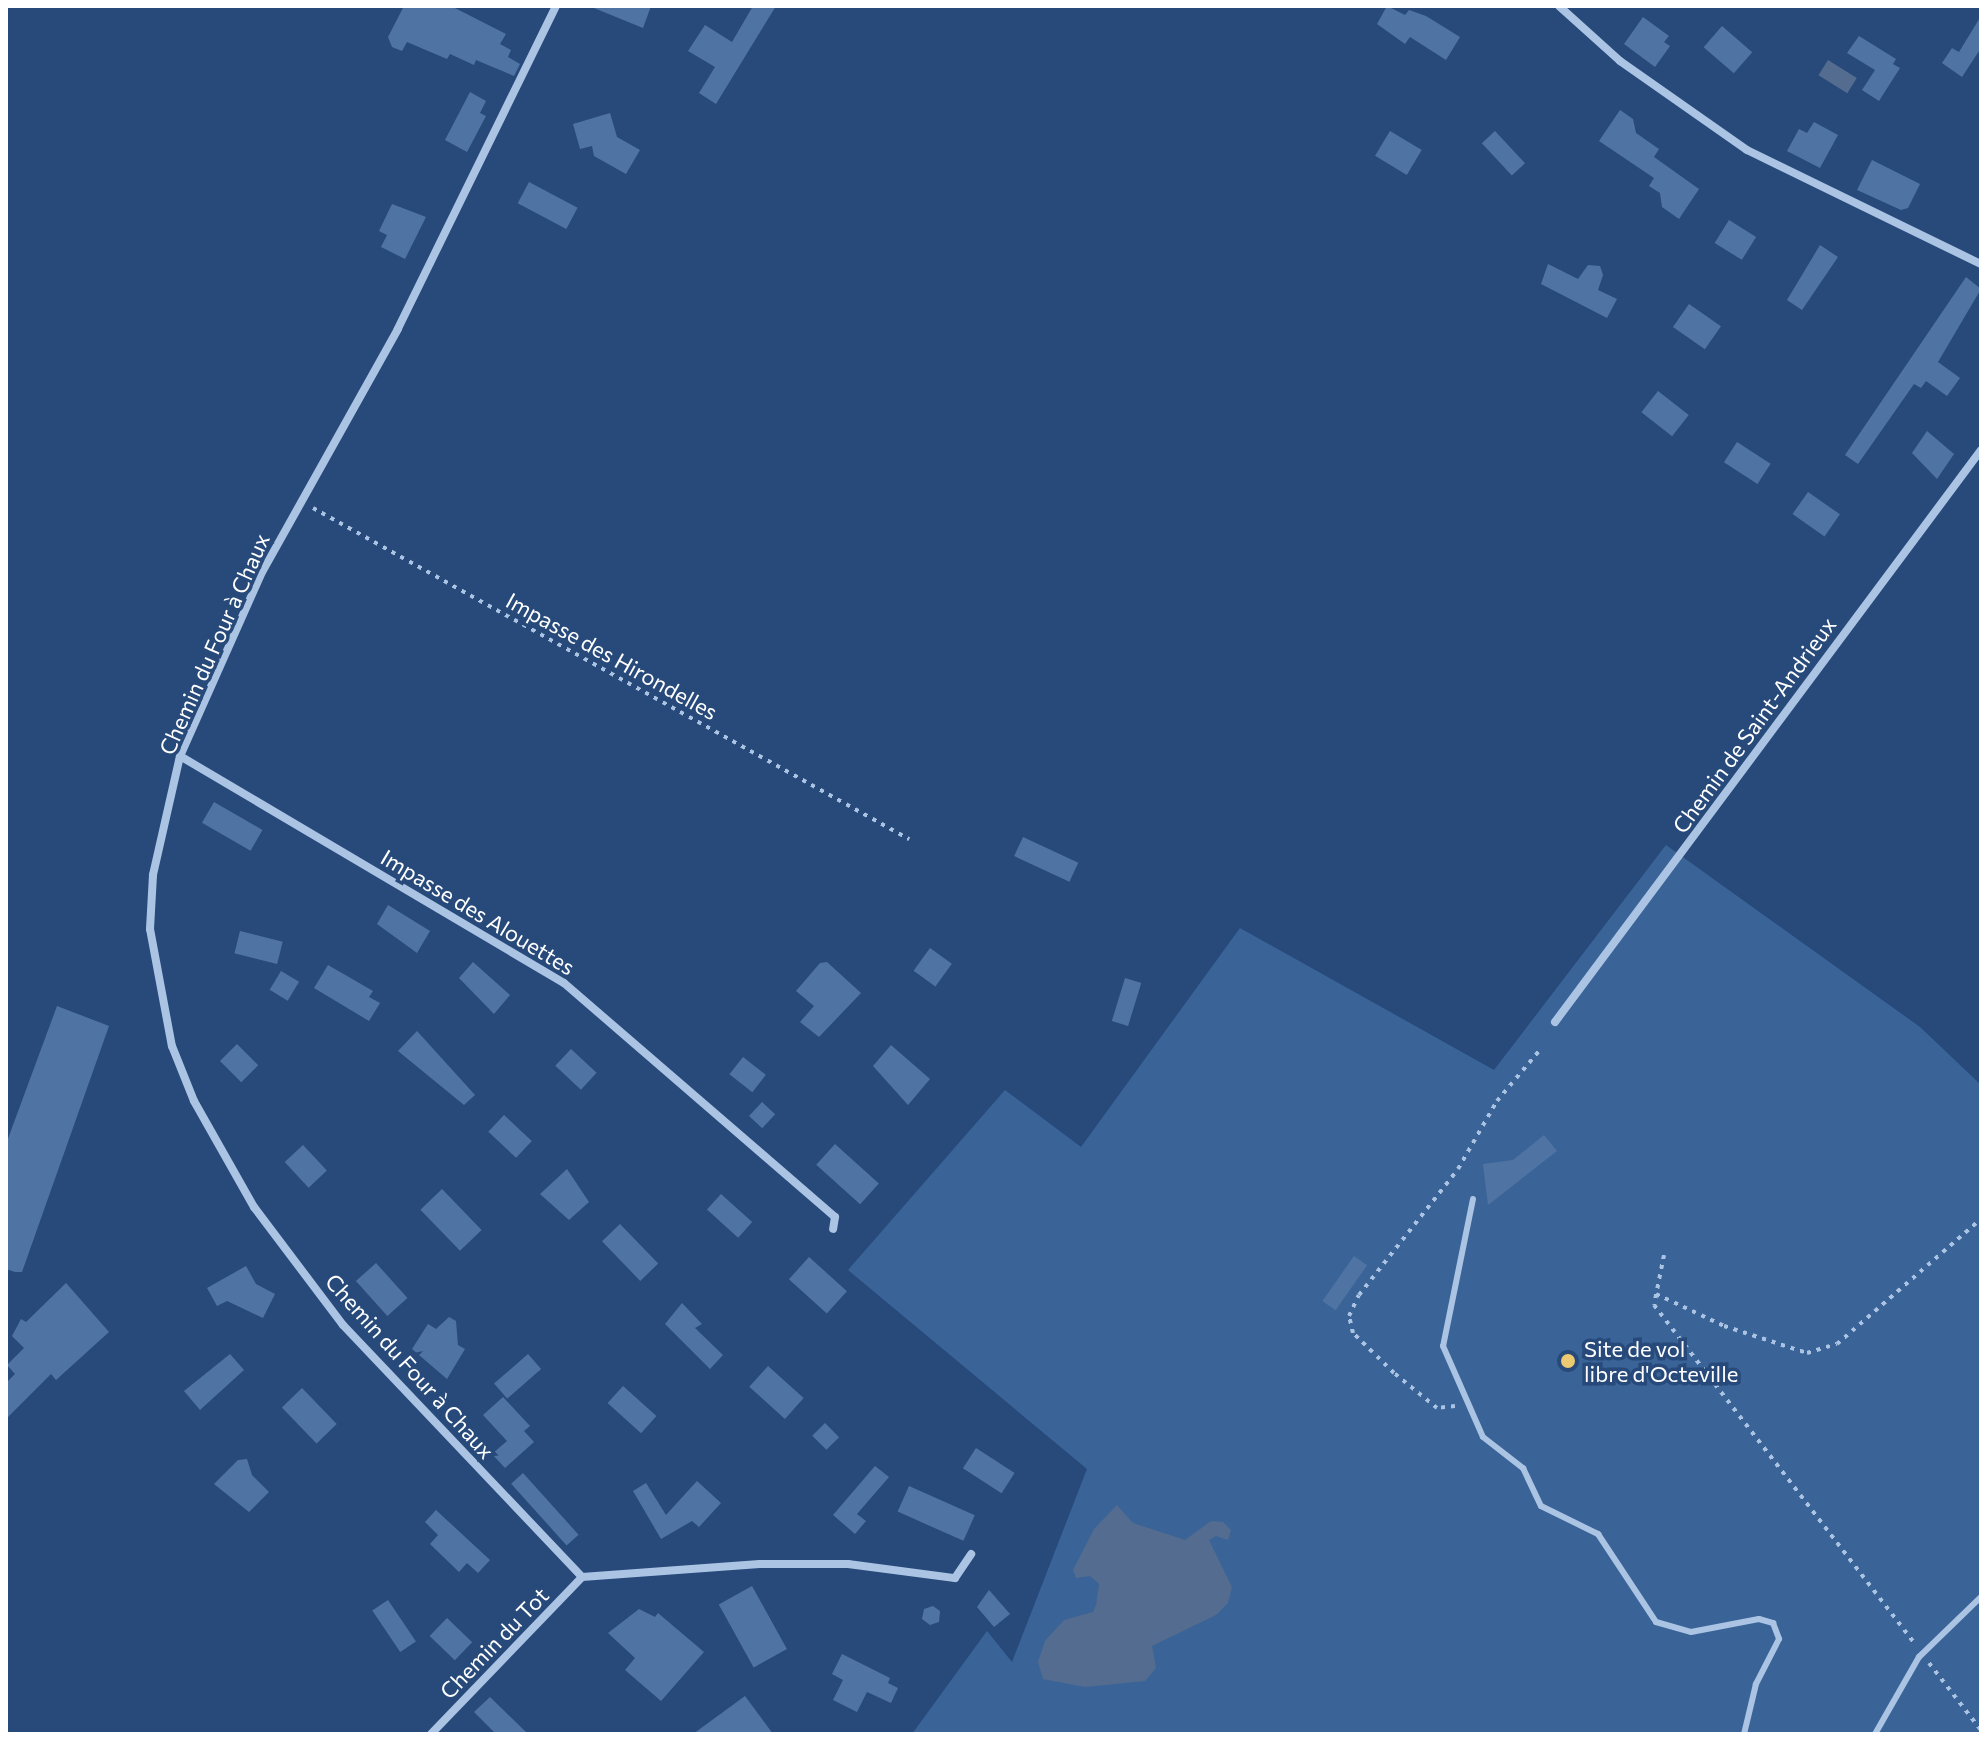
<!DOCTYPE html>
<meta charset="utf-8">
<style>
body{margin:0}
#map{position:relative;width:1987px;height:1740px;overflow:hidden;background:#274a7b;font-family:Commissioner,sans-serif}
div>[style]{position:absolute}
[style*='--x']{left:calc(var(--x)*1px);top:calc(var(--y)*1px);width:calc(var(--w)*1px);rotate:calc(var(--a)*1deg)}
.green>*{inset:0;background:#3a6498}
.water>*{inset:0;background:#536c8f;transform-origin:0 0}
.building>*{inset:0;background:#4f74a4;transform-origin:0 0}
.path>*{height:4px;margin-top:-2px;transform-origin:0;background:repeating-linear-gradient(90deg,#abc4e4 0 4px,transparent 0 10px)}
.service>*{height:6px;margin:-3px;padding:0 3px;transform-origin:3px;border-radius:3px;background:#abc4e4}
.minor>*{height:8px;margin:-4px;padding:0 4px;transform-origin:4px;border-radius:4px;background:#abc4e4}
.dots>*{width:22px;height:22px;translate:-50% -50%;box-sizing:border-box;border:4px solid #274a7b;border-radius:50%}
span{translate:-50% -50%;white-space:nowrap;text-align:center;line-height:1.15;-webkit-text-stroke:7px #274a7b;paint-order:stroke}
.street-label{font-size:22px;color:#fff}
.poi-label{font-size:22px;color:#fff}
.left{translate:0 -50%;text-align:left}
.frame{position:absolute;inset:0;border:8px solid #fff;pointer-events:none}
</style>
<div id="map">
<div class="green">
<i style="clip-path:polygon(1666px 845px,1920px 1027px,1981px 1085px,1981px 1734px,912px 1734px,987px 1631px,1012px 1662px,1087px 1469px,848px 1270px,1005px 1090px,1081px 1147px,1240px 928px,1494px 1070px)"></i>
</div>
<div class="water">
<i style="left:1828px;top:60px;width:34px;height:18px;rotate:32deg"></i>
<i style="clip-path:polygon(1117px 1505px,1133px 1523px,1185px 1540px,1211px 1521px,1223px 1522px,1231px 1530px,1228px 1540px,1216px 1536px,1209px 1540px,1232px 1587px,1228px 1603px,1216px 1615px,1152px 1646px,1156px 1668px,1145px 1681px,1085px 1687px,1043px 1679px,1038px 1662px,1045px 1641px,1064px 1620px,1093px 1612px,1096px 1605px,1099px 1584px,1090px 1576px,1076px 1578px,1073px 1570px,1094px 1529px)"></i>
</div>
<div class="building">
<i style="clip-path:polygon(404px 6px,451px 6px,506px 34px,500px 44px,511px 50px,508px 57px,520px 64px,514px 76px,476px 60px,474px 65px,450px 54px,447px 59px,407px 42px,402px 51px,392px 47px,388px 37px)"></i>
<i style="clip-path:polygon(589px 6px,651px 6px,643px 28px)"></i>
<i style="clip-path:polygon(753px 6px,776px 6px,716px 104px,699px 93px,715px 67px,688px 51px,705px 25px,732px 42px)"></i>
<i style="clip-path:polygon(1387px 6px,1405px 15px,1409px 10px,1426px 16px,1460px 37px,1446px 60px,1410px 37px,1405px 44px,1377px 24px)"></i>
<i style="clip-path:polygon(1981px 16px,1981px 48px,1962px 77px,1942px 63px,1952px 48px,1959px 52px)"></i>
<i style="clip-path:polygon(1643px 17px,1669px 36px,1664px 42px,1670px 46px,1655px 67px,1624px 44px)"></i>
<i style="left:1722px;top:26px;width:40px;height:28px;rotate:41deg"></i>
<i style="clip-path:polygon(1859px 36px,1896px 59px,1893px 64px,1900px 68px,1879px 101px,1862px 90px,1875px 70px,1847px 53px)"></i>
<i style="clip-path:polygon(470px 92px,486px 101px,480px 113px,486px 116px,467px 152px,445px 140px)"></i>
<i style="clip-path:polygon(1620px 110px,1633px 119px,1636px 133px,1659px 149px,1654px 157px,1699px 189px,1679px 219px,1662px 207px,1660px 193px,1649px 186px,1654px 178px,1599px 141px)"></i>
<i style="clip-path:polygon(610px 113px,617px 137px,640px 150px,626px 174px,594px 156px,592px 146px,580px 149px,573px 124px)"></i>
<i style="clip-path:polygon(1814px 122px,1838px 135px,1820px 168px,1787px 151px,1799px 129px,1807px 133px)"></i>
<i style="left:1390px;top:131px;width:37px;height:29px;rotate:31deg"></i>
<i style="left:1495px;top:131px;width:44px;height:18px;rotate:47deg"></i>
<i style="clip-path:polygon(1872px 160px,1920px 184px,1908px 208px,1901px 210px,1857px 190px)"></i>
<i style="left:529px;top:182px;width:55px;height:24px;rotate:28deg"></i>
<i style="clip-path:polygon(392px 204px,426px 217px,405px 259px,381px 247px,387px 235px,379px 231px)"></i>
<i style="left:1729px;top:220px;width:32px;height:27px;rotate:32deg"></i>
<i style="clip-path:polygon(1820px 245px,1838px 257px,1802px 310px,1787px 300px)"></i>
<i style="clip-path:polygon(1548px 264px,1578px 279px,1588px 265px,1600px 266px,1603px 275px,1598px 290px,1617px 299px,1607px 318px,1541px 284px)"></i>
<i style="clip-path:polygon(1966px 277px,1981px 289px,1938px 362px,1960px 378px,1947px 396px,1926px 381px,1921px 388px,1914px 384px,1858px 464px,1845px 455px)"></i>
<i style="left:1689px;top:304px;width:39px;height:28px;rotate:35deg"></i>
<i style="left:1658px;top:391px;width:39px;height:27px;rotate:38deg"></i>
<i style="clip-path:polygon(1927px 431px,1954px 454px,1937px 479px,1912px 453px)"></i>
<i style="left:1737px;top:442px;width:40px;height:24px;rotate:33deg"></i>
<i style="left:1808px;top:492px;width:39px;height:27px;rotate:35deg"></i>
<i style="left:214px;top:802px;width:56px;height:24px;rotate:30deg"></i>
<i style="left:1023px;top:837px;width:61px;height:21px;rotate:25deg"></i>
<i style="clip-path:polygon(388px 905px,430px 931px,417px 953px,377px 924px)"></i>
<i style="left:240px;top:931px;width:44px;height:23px;rotate:14deg"></i>
<i style="left:930px;top:948px;width:27px;height:28px;rotate:36deg"></i>
<i style="clip-path:polygon(473px 962px,510px 995px,494px 1014px,459px 978px)"></i>
<i style="clip-path:polygon(827px 962px,861px 993px,819px 1037px,800px 1022px,814px 1006px,796px 991px,820px 963px)"></i>
<i style="clip-path:polygon(328px 965px,373px 991px,369px 997px,380px 1003px,369px 1021px,314px 988px)"></i>
<i style="left:281px;top:971px;width:21px;height:22px;rotate:31deg"></i>
<i style="left:1125px;top:978px;width:17px;height:45px;rotate:17deg"></i>
<i style="clip-path:polygon(57px 1006px,109px 1026px,22px 1272px,15px 1272px,6px 1269px,6px 1144px)"></i>
<i style="clip-path:polygon(417px 1031px,475px 1095px,464px 1105px,398px 1051px)"></i>
<i style="left:237px;top:1044px;width:30px;height:24px;rotate:45deg"></i>
<i style="clip-path:polygon(891px 1045px,930px 1079px,908px 1105px,873px 1066px)"></i>
<i style="left:571px;top:1049px;width:35px;height:23px;rotate:43deg"></i>
<i style="left:743px;top:1057px;width:29px;height:22px;rotate:38deg"></i>
<i style="left:762px;top:1102px;width:18px;height:19px;rotate:43deg"></i>
<i style="left:504px;top:1115px;width:38px;height:23px;rotate:43deg"></i>
<i style="clip-path:polygon(1544px 1135px,1557px 1151px,1488px 1205px,1483px 1164px,1513px 1160px)"></i>
<i style="left:835px;top:1144px;width:59px;height:28px;rotate:42deg"></i>
<i style="left:303px;top:1145px;width:35px;height:25px;rotate:47deg"></i>
<i style="clip-path:polygon(567px 1169px,589px 1202px,569px 1220px,540px 1194px)"></i>
<i style="left:442px;top:1189px;width:57px;height:30px;rotate:46deg"></i>
<i style="left:721px;top:1194px;width:42px;height:21px;rotate:42deg"></i>
<i style="left:620px;top:1224px;width:55px;height:25px;rotate:46deg"></i>
<i style="left:1354px;top:1256px;width:16px;height:55px;rotate:35deg"></i>
<i style="left:809px;top:1257px;width:51px;height:30px;rotate:42deg"></i>
<i style="left:376px;top:1263px;width:47px;height:27px;rotate:48deg"></i>
<i style="clip-path:polygon(246px 1266px,256px 1284px,275px 1294px,263px 1318px,227px 1301px,217px 1306px,207px 1288px)"></i>
<i style="clip-path:polygon(66px 1283px,109px 1332px,56px 1380px,51px 1374px,6px 1419px,6px 1383px,15px 1374px,7px 1365px,24px 1348px,12px 1336px,21px 1319px,26px 1322px)"></i>
<i style="clip-path:polygon(682px 1303px,702px 1324px,695px 1328px,723px 1355px,710px 1369px,665px 1324px)"></i>
<i style="clip-path:polygon(449px 1317px,456px 1321px,458px 1345px,465px 1349px,447px 1379px,412px 1349px,428px 1324px,436px 1329px)"></i>
<i style="clip-path:polygon(230px 1354px,244px 1370px,200px 1410px,184px 1391px)"></i>
<i style="left:528px;top:1354px;width:20px;height:45px;rotate:49deg"></i>
<i style="left:768px;top:1366px;width:48px;height:28px;rotate:42deg"></i>
<i style="left:623px;top:1386px;width:45px;height:23px;rotate:42deg"></i>
<i style="left:302px;top:1388px;width:50px;height:28px;rotate:46deg"></i>
<i style="clip-path:polygon(503px 1397px,530px 1426px,524px 1431px,534px 1442px,505px 1468px,492px 1454px,507px 1441px,483px 1415px)"></i>
<i style="left:825px;top:1423px;width:20px;height:18px;rotate:45deg"></i>
<i style="left:976px;top:1448px;width:46px;height:24px;rotate:33deg"></i>
<i style="clip-path:polygon(247px 1459px,252px 1475px,269px 1492px,249px 1512px,214px 1484px,238px 1460px)"></i>
<i style="clip-path:polygon(875px 1466px,889px 1477px,857px 1514px,866px 1521px,855px 1534px,833px 1515px)"></i>
<i style="left:523px;top:1473px;width:83px;height:16px;rotate:48deg"></i>
<i style="clip-path:polygon(697px 1481px,721px 1503px,699px 1527px,692px 1521px,661px 1539px,633px 1491px,646px 1483px,666px 1515px)"></i>
<i style="left:909px;top:1486px;width:72px;height:28px;rotate:24deg"></i>
<i style="clip-path:polygon(436px 1510px,490px 1560px,478px 1573px,467px 1563px,459px 1572px,430px 1544px,438px 1535px,425px 1522px)"></i>
<i style="left:752px;top:1586px;width:72px;height:38px;rotate:61deg"></i>
<i style="clip-path:polygon(989px 1590px,1010px 1614px,994px 1627px,977px 1607px)"></i>
<i style="left:388px;top:1600px;width:50px;height:19px;rotate:56deg"></i>
<i style="clip-path:polygon(933px 1606px,940px 1611px,939px 1622px,930px 1625px,922px 1619px,924px 1609px)"></i>
<i style="clip-path:polygon(639px 1609px,655px 1617px,658px 1613px,704px 1652px,661px 1701px,625px 1670px,635px 1658px,608px 1633px)"></i>
<i style="left:447px;top:1618px;width:35px;height:25px;rotate:44deg"></i>
<i style="clip-path:polygon(842px 1654px,890px 1678px,888px 1683px,898px 1688px,891px 1703px,867px 1692px,857px 1712px,833px 1700px,843px 1680px,832px 1674px)"></i>
<i style="clip-path:polygon(745px 1696px,773px 1734px,693px 1734px)"></i>
<i style="clip-path:polygon(490px 1697px,528px 1734px,496px 1734px,474px 1712px)"></i>
</div>
<div class="path">
<i style="--x:313;--y:508;--w:682;--a:29.05"></i>
<i style="--x:1664;--y:1255;--w:51;--a:101.3"></i>
<i style="--x:1654;--y:1305;--w:426;--a:52.4"></i>
<i style="--x:1656;--y:1294;--w:75;--a:25.2"></i>
<i style="--x:1724;--y:1326;--w:87;--a:18"></i>
<i style="--x:1807;--y:1353;--w:31;--a:-17"></i>
<i style="--x:1837;--y:1344;--w:191;--a:-41"></i>
<i style="--x:1455;--y:1406;--w:18;--a:174"></i>
<i style="--x:1437;--y:1408;--w:55;--a:-140.9"></i>
<i style="--x:1394;--y:1373;--w:57;--a:-135.7"></i>
<i style="--x:1353;--y:1333;--w:17;--a:-103"></i>
<i style="--x:1349;--y:1316;--w:23;--a:-65"></i>
<i style="--x:1359;--y:1295;--w:160;--a:-51.8"></i>
<i style="--x:1458;--y:1169;--w:78;--a:-60.2"></i>
<i style="--x:1497;--y:1101;--w:65;--a:-50"></i>
<i style="--x:1929;--y:1663;--w:85;--a:52.2"></i>
</div>
<div class="service">
<i style="--x:1473;--y:1199;--w:150;--a:101.5"></i>
<i style="--x:1443;--y:1346;--w:99;--a:66.3"></i>
<i style="--x:1483;--y:1437;--w:51;--a:37.8"></i>
<i style="--x:1523;--y:1468;--w:42;--a:64.7"></i>
<i style="--x:1541;--y:1506;--w:64;--a:26.2"></i>
<i style="--x:1598;--y:1534;--w:105;--a:56.6"></i>
<i style="--x:1656;--y:1622;--w:36;--a:16"></i>
<i style="--x:1691;--y:1632;--w:69;--a:-10.8"></i>
<i style="--x:1759;--y:1619;--w:15;--a:16"></i>
<i style="--x:1773;--y:1623;--w:17;--a:69"></i>
<i style="--x:1779;--y:1639;--w:51;--a:117.1"></i>
<i style="--x:1756;--y:1684;--w:51;--a:103.5"></i>
<i style="--x:1875;--y:1734;--w:89;--a:-60.3"></i>
<i style="--x:1919;--y:1657;--w:86;--a:-44.1"></i>
</div>
<div class="minor">
<i style="--x:556;--y:6;--w:360;--a:116.1"></i>
<i style="--x:398;--y:329;--w:278;--a:119.2"></i>
<i style="--x:262;--y:572;--w:201;--a:114"></i>
<i style="--x:180;--y:756;--w:122;--a:102.8"></i>
<i style="--x:153;--y:875;--w:54;--a:93.2"></i>
<i style="--x:150;--y:929;--w:119;--a:79.4"></i>
<i style="--x:172;--y:1046;--w:59;--a:68.2"></i>
<i style="--x:194;--y:1101;--w:122;--a:60.5"></i>
<i style="--x:254;--y:1207;--w:148;--a:53"></i>
<i style="--x:343;--y:1325;--w:347;--a:46.5"></i>
<i style="--x:1559;--y:6;--w:82;--a:42"></i>
<i style="--x:1620;--y:61;--w:155;--a:35"></i>
<i style="--x:1747;--y:150;--w:260;--a:26"></i>
<i style="--x:180;--y:756;--w:446;--a:30.6"></i>
<i style="--x:564;--y:983;--w:358;--a:40.8"></i>
<i style="--x:835;--y:1217;--w:12;--a:99"></i>
<i style="--x:1555;--y:1022;--w:713;--a:-53.32"></i>
<i style="--x:582;--y:1577;--w:178;--a:-4.2"></i>
<i style="--x:760;--y:1564;--w:88;--a:0"></i>
<i style="--x:848;--y:1564;--w:108;--a:7.5"></i>
<i style="--x:955;--y:1578;--w:29;--a:-56"></i>
<i style="--x:431;--y:1734;--w:218;--a:-46.1"></i>
</div>
<div class="dots">
<i style="left:1568px;top:1361px;background:#ecca71"></i>
</div>
<div class="street-label">
<span style="left:214px;top:644px;rotate:-66deg">Chemin du Four à Chaux</span>
<span style="left:612px;top:656px;rotate:29deg">Impasse des Hirondelles</span>
<span style="left:1754px;top:725px;rotate:-54deg">Chemin de Saint-Andrieux</span>
<span style="left:478px;top:912px;rotate:31deg">Impasse des Alouettes</span>
<span style="left:410px;top:1366px;rotate:48deg">Chemin du Four à Chaux</span>
<span style="left:494px;top:1643px;rotate:-46deg">Chemin du Tot</span>
</div>
<div class="poi-label">
<span class="left" style="left:1584px;top:1361px">Site de vol<br>libre d'Octeville</span>
</div>
<div class="frame"></div>
</div>
